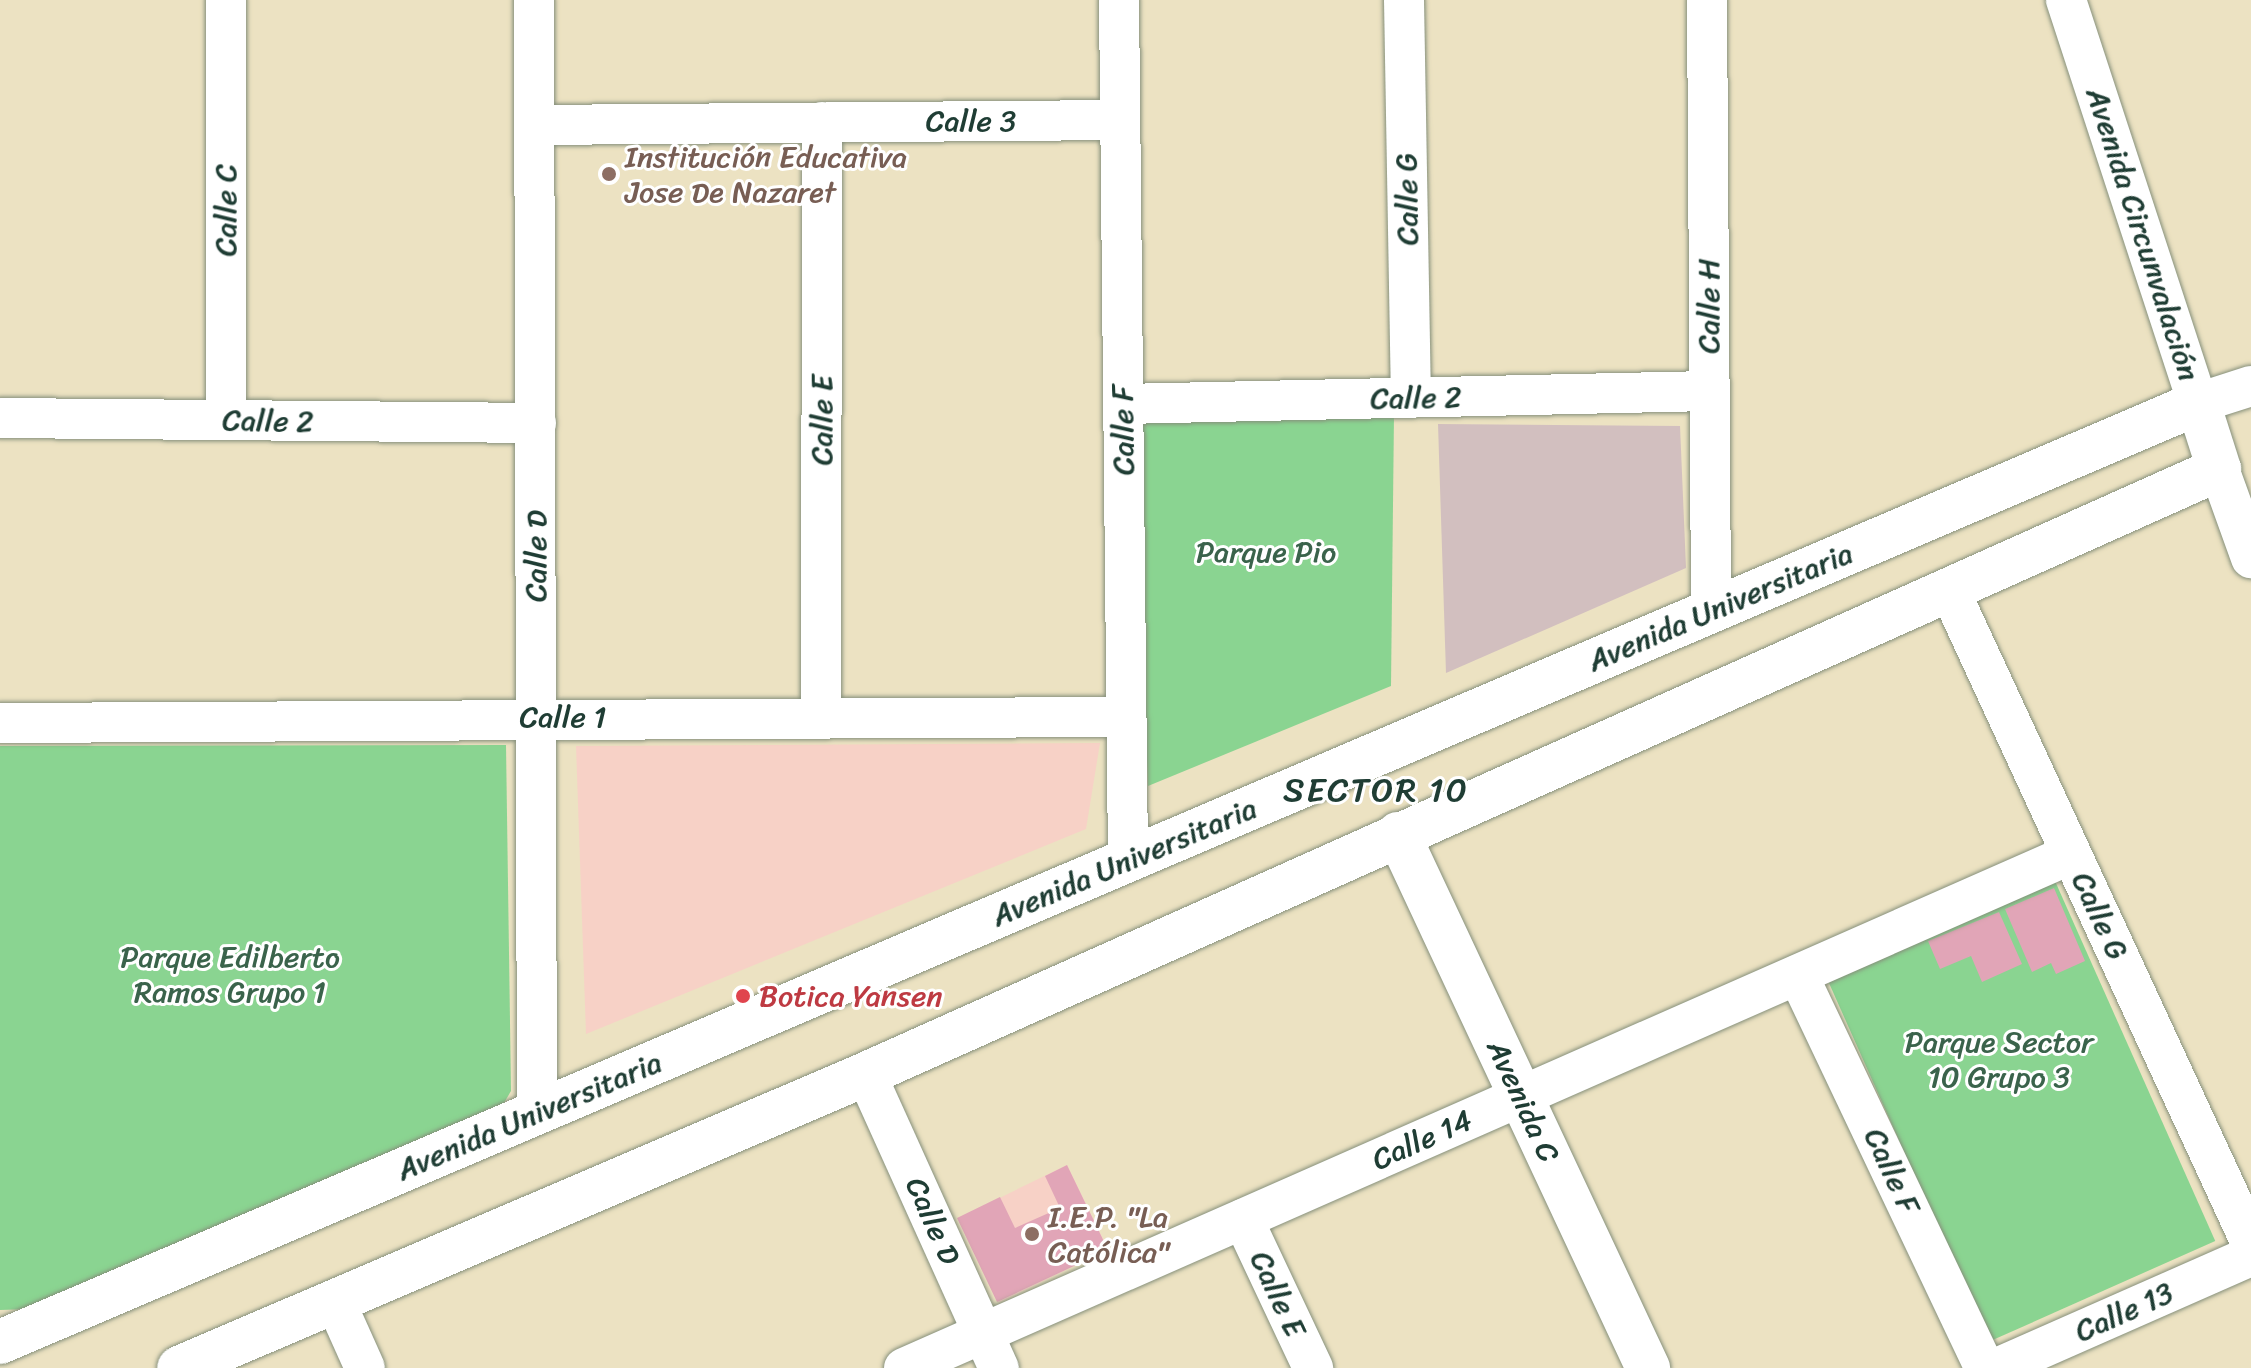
<!DOCTYPE html>
<meta charset="utf-8">
<style>
body{margin:0}
#map{position:relative;width:2251px;height:1368px;overflow:hidden;background:#ece2c2;font-family:Sriracha,sans-serif}
div>[style]{position:absolute}
[style*='--x']{left:calc(var(--x)*1px);top:calc(var(--y)*1px);width:calc(var(--w)*1px);rotate:calc(var(--a)*1deg)}
.built>*{inset:0;background:#f7d1c6;transform-origin:0 0}
.industrial>*{inset:0;background:#d2bfbf}
.green>*{inset:0;background:#8ad491;transform-origin:0 0}
.building>*{inset:0;background:#e1a5b7}
.roads{filter:drop-shadow(0 0 2px #86907b) drop-shadow(0 0 2px #86907b)}
.minor>*{height:40px;margin:-20px;padding:0 20px;transform-origin:20px;border-radius:20px;background:#fff}
.tertiary>*{height:44px;margin:-22px;padding:0 22px;transform-origin:22px;border-radius:22px;background:#fff}
.dots>*{width:22px;height:22px;translate:-50% -50%;box-sizing:border-box;border:4px solid #fff;border-radius:50%}
span{translate:-50% -50%;white-space:nowrap;text-align:center;line-height:1.15;-webkit-text-stroke:6px #fff;paint-order:stroke}
.street-label{font-size:30px;color:#1f3d34}
.education-label{font-size:30px;color:#785e54}
.left{translate:0 -50%;text-align:left}
.park-label{font-size:30px;color:#3a634b}
.health-label{font-size:30px;color:#be3a42}
.quarter-label{font-size:34px;color:#1f3d34;letter-spacing:2px}
</style>
<div id="map">
<div class="built">
<i style="clip-path:polygon(1100px 743px,1086px 829px,586px 1034px,576px 746px)"></i>
<i style="left:1067px;top:1165px;width:94px;height:122px;rotate:64deg"></i>
</div>
<div class="industrial">
<i style="clip-path:polygon(1438px 424px,1680px 426px,1686px 568px,1446px 673px)"></i>
</div>
<div class="green">
<i style="clip-path:polygon(1394px 414px,1391px 686px,1148px 786px,1134px 418px)"></i>
<i style="clip-path:polygon(506px 745px,511px 1091px,501px 1108px,30px 1309px,0 1310px,0 746px)"></i>
<i style="left:2055px;top:881px;width:394px;height:248px;rotate:66deg"></i>
</div>
<div class="building">
<i style="clip-path:polygon(2054px 888px,2085px 961px,2056px 974px,2051px 963px,2032px 972px,2005px 909px)"></i>
<i style="clip-path:polygon(1999px 912px,2022px 964px,1982px 982px,1971px 956px,1940px 969px,1928px 941px)"></i>
<i style="clip-path:polygon(1067px 1165px,1108px 1250px,997px 1302px,957px 1218px,1000px 1197px,1015px 1228px,1060px 1208px,1045px 1176px)"></i>
</div>
<div class="roads">
<div class="minor">
<i style="--x:226;--y:0;--w:420;--a:90"></i>
<i style="--x:534;--y:0;--w:1112;--a:89.85"></i>
<i style="--x:1119;--y:0;--w:860;--a:89.4"></i>
<i style="--x:1404;--y:0;--w:398;--a:89"></i>
<i style="--x:1707;--y:0;--w:611;--a:89.62"></i>
<i style="--x:2066;--y:0;--w:424;--a:71.9"></i>
<i style="--x:2198;--y:403;--w:56;--a:-17.8"></i>
<i style="--x:535;--y:125;--w:585;--a:-0.49"></i>
<i style="--x:1123;--y:404;--w:586;--a:-1.27"></i>
<i style="--x:0;--y:418;--w:536;--a:0.53"></i>
<i style="--x:2219;--y:469;--w:95;--a:70.2"></i>
<i style="--x:1949;--y:589;--w:720;--a:65.21"></i>
<i style="--x:821;--y:717;--w:595;--a:-89.9"></i>
<i style="--x:0;--y:723;--w:1126;--a:-0.31"></i>
<i style="--x:1798;--y:975;--w:435;--a:64.6"></i>
<i style="--x:866;--y:1074;--w:323;--a:65.7"></i>
<i style="--x:1243;--y:1219;--w:165;--a:64.8"></i>
<i style="--x:335;--y:1301;--w:73;--a:65.9"></i>
<i style="--x:904;--y:1368;--w:1275;--a:-23.77"></i>
<i style="--x:1997;--y:1368;--w:278;--a:-23.8"></i>
</div>
<div class="tertiary">
<i style="--x:1398;--y:834;--w:590;--a:64.91"></i>
<i style="--x:0;--y:1342;--w:2390;--a:-23.13"></i>
<i style="--x:2198;--y:403;--w:69;--a:72.3"></i>
<i style="--x:2219;--y:469;--w:1482;--a:155.91"></i>
<i style="--x:866;--y:1074;--w:747;--a:156.83"></i>
</div>
</div>
<div class="dots">
<i style="left:609px;top:174px;background:#8d6e63"></i>
<i style="left:743px;top:996px;background:#e0444e"></i>
<i style="left:1032px;top:1234px;background:#8d6e63"></i>
</div>
<div class="street-label">
<span style="left:971px;top:121px">Calle 3</span>
<span style="left:1407px;top:199px;rotate:-91deg">Calle G</span>
<span style="left:226px;top:210px;rotate:-90deg">Calle C</span>
<span style="left:2143px;top:234px;rotate:72deg">Avenida Circunvalación</span>
<span style="left:1709px;top:306px;rotate:-90deg">Calle H</span>
<span style="left:1416px;top:398px;rotate:-1deg">Calle 2</span>
<span style="left:822px;top:420px;rotate:-90deg">Calle E</span>
<span style="left:268px;top:421px;rotate:1deg">Calle 2</span>
<span style="left:1123px;top:430px;rotate:-91deg">Calle F</span>
<span style="left:536px;top:556px;rotate:-90deg">Calle D</span>
<span style="left:1720px;top:607px;rotate:-23deg">Avenida Universitaria</span>
<span style="left:563px;top:717px">Calle 1</span>
<span style="left:1124px;top:862px;rotate:-23deg">Avenida Universitaria</span>
<span style="left:2100px;top:916px;rotate:65deg">Calle G</span>
<span style="left:1523px;top:1101px;rotate:65deg">Avenida C</span>
<span style="left:529px;top:1116px;rotate:-23deg">Avenida Universitaria</span>
<span style="left:1422px;top:1140px;rotate:-24deg">Calle 14</span>
<span style="left:1892px;top:1171px;rotate:65deg">Calle F</span>
<span style="left:933px;top:1221px;rotate:66deg">Calle D</span>
<span style="left:1278px;top:1294px;rotate:65deg">Calle E</span>
<span style="left:2124px;top:1312px;rotate:-24deg">Calle 13</span>
</div>
<div class="education-label">
<span class="left" style="left:625px;top:174px">Institución Educativa<br>Jose De Nazaret</span>
<span class="left" style="left:1048px;top:1234px">I.E.P. "La<br>Católica"</span>
</div>
<div class="park-label">
<span style="left:1266px;top:552px">Parque Pio</span>
<span style="left:230px;top:974px">Parque Edilberto<br>Ramos Grupo 1</span>
<span style="left:1999px;top:1059px">Parque Sector<br>10 Grupo 3</span>
</div>
<div class="health-label">
<span class="left" style="left:759px;top:996px">Botica Yansen</span>
</div>
<div class="quarter-label">
<span style="left:1376px;top:791px">SECTOR 10</span>
</div>
</div>
